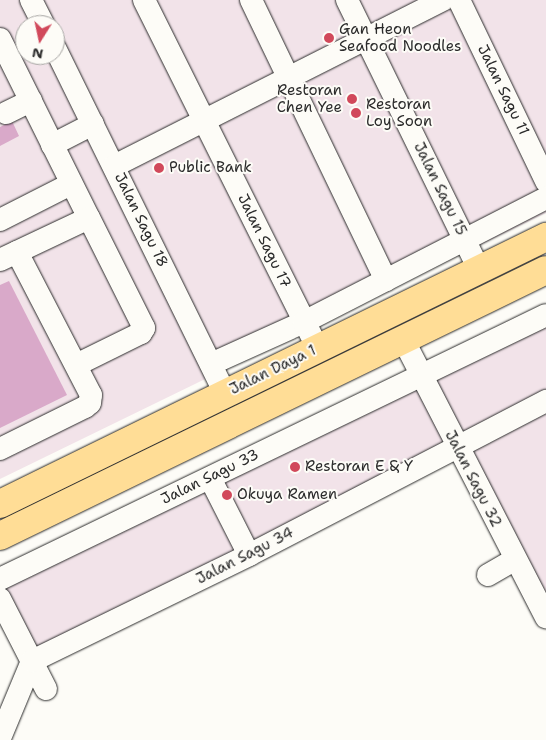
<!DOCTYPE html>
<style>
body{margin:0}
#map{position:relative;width:546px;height:740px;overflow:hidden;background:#fdfcf7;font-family:"Shantell Sans",sans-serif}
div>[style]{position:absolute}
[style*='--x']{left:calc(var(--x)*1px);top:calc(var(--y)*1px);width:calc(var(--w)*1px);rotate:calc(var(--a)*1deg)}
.built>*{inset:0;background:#f2e3e9}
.building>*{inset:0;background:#d9a9c9}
.roads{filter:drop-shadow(0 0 1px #2b2b2b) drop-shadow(0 0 1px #2b2b2b)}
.minor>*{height:22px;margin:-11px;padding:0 11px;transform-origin:11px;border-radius:11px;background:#fdfcf7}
.major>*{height:28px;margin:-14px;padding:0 14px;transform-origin:14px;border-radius:14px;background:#ffdd96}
.dots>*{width:14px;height:14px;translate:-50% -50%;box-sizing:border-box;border:2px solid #fdfcf7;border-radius:50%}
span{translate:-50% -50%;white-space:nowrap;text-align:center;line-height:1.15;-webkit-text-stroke:4px #fdfcf7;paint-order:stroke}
.poi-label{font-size:15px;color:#2b2b2b}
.left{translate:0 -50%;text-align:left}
.right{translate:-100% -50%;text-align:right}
.street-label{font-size:15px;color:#2b2b2b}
.north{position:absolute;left:15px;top:15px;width:50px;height:50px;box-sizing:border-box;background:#fdfcf7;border:1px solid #a9a8a5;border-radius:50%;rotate:190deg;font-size:14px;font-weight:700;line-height:20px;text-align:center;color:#2b2b2b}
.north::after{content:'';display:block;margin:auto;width:18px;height:22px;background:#d1495b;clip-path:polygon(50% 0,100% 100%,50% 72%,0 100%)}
</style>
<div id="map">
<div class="built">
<i style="clip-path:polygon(evenodd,0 0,546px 0,546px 213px,0 479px,0 0,25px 25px,55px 25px,55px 55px,25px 55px,25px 25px)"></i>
<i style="clip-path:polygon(546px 308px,546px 623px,454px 456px,29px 669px,0 612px,0 572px)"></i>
</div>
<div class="building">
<i style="clip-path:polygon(12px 121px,19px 136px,0 146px,0 127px)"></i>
<i style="clip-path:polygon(9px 281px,67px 395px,0 428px,0 285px)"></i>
</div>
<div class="roads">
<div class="minor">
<i style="--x:31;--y:0;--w:28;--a:63"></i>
<i style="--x:144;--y:0;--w:390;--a:63.5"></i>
<i style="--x:251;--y:0;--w:311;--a:64.3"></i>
<i style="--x:347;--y:0;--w:300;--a:63.9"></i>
<i style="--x:459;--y:0;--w:201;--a:64.3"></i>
<i style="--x:0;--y:39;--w:200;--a:63.6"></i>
<i style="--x:55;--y:48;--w:386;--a:63.8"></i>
<i style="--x:6;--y:113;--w:28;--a:-26"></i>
<i style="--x:52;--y:145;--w:46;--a:-27.1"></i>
<i style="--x:114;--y:166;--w:369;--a:-26.8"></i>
<i style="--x:0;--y:220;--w:80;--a:-26.9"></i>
<i style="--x:0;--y:260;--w:98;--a:-25.3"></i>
<i style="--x:89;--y:218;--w:123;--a:63.4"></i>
<i style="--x:144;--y:328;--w:6;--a:121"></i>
<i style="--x:141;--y:333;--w:72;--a:153.8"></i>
<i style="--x:403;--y:339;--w:313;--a:62.8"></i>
<i style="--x:211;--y:364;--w:102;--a:-24.3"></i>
<i style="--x:304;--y:322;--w:272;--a:-27.1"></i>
<i style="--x:0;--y:449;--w:95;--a:-26.3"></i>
<i style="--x:85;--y:407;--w:6;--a:-39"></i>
<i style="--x:90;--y:403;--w:8;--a:-83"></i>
<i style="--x:91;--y:395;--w:161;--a:-117.4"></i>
<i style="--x:210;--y:478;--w:86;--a:63.1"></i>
<i style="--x:488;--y:575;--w:30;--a:-30"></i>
<i style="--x:0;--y:579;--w:606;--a:-25.8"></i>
<i style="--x:0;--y:599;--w:101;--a:62.9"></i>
<i style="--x:0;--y:738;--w:83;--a:-67.4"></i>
<i style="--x:32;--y:661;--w:242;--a:-26"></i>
<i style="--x:249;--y:555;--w:335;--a:-27.4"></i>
</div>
<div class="major">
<i style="--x:0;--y:504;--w:608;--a:-26.06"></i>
<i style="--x:0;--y:536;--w:607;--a:-25.97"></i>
</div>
</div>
<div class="dots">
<i style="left:329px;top:38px;background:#d1495b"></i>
<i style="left:352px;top:99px;background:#d1495b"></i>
<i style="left:356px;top:113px;background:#d1495b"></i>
<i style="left:159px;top:168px;background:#d1495b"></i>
<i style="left:295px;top:467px;background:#d1495b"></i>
<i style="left:227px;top:495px;background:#d1495b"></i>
</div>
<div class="poi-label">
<span class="left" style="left:339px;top:38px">Gan Heon<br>Seafood Noodles</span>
<span class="right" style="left:342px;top:99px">Restoran<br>Chen Yee</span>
<span class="left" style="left:366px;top:113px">Restoran<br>Loy Soon</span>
<span class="left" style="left:169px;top:168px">Public Bank</span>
<span class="left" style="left:305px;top:467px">Restoran E &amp; Y</span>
<span class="left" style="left:237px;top:495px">Okuya Ramen</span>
</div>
<div class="street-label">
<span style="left:503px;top:90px;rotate:64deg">Jalan Sagu 11</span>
<span style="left:440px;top:189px;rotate:64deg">Jalan Sagu 15</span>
<span style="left:141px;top:220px;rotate:64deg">Jalan Sagu 18</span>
<span style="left:264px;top:241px;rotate:64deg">Jalan Sagu 17</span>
<span style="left:273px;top:370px;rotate:-26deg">Jalan Daya 1</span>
<span style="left:210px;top:477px;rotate:-26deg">Jalan Sagu 33</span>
<span style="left:473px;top:479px;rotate:63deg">Jalan Sagu 32</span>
<span style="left:245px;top:556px;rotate:-27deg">Jalan Sagu 34</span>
</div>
<div class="north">N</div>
</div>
